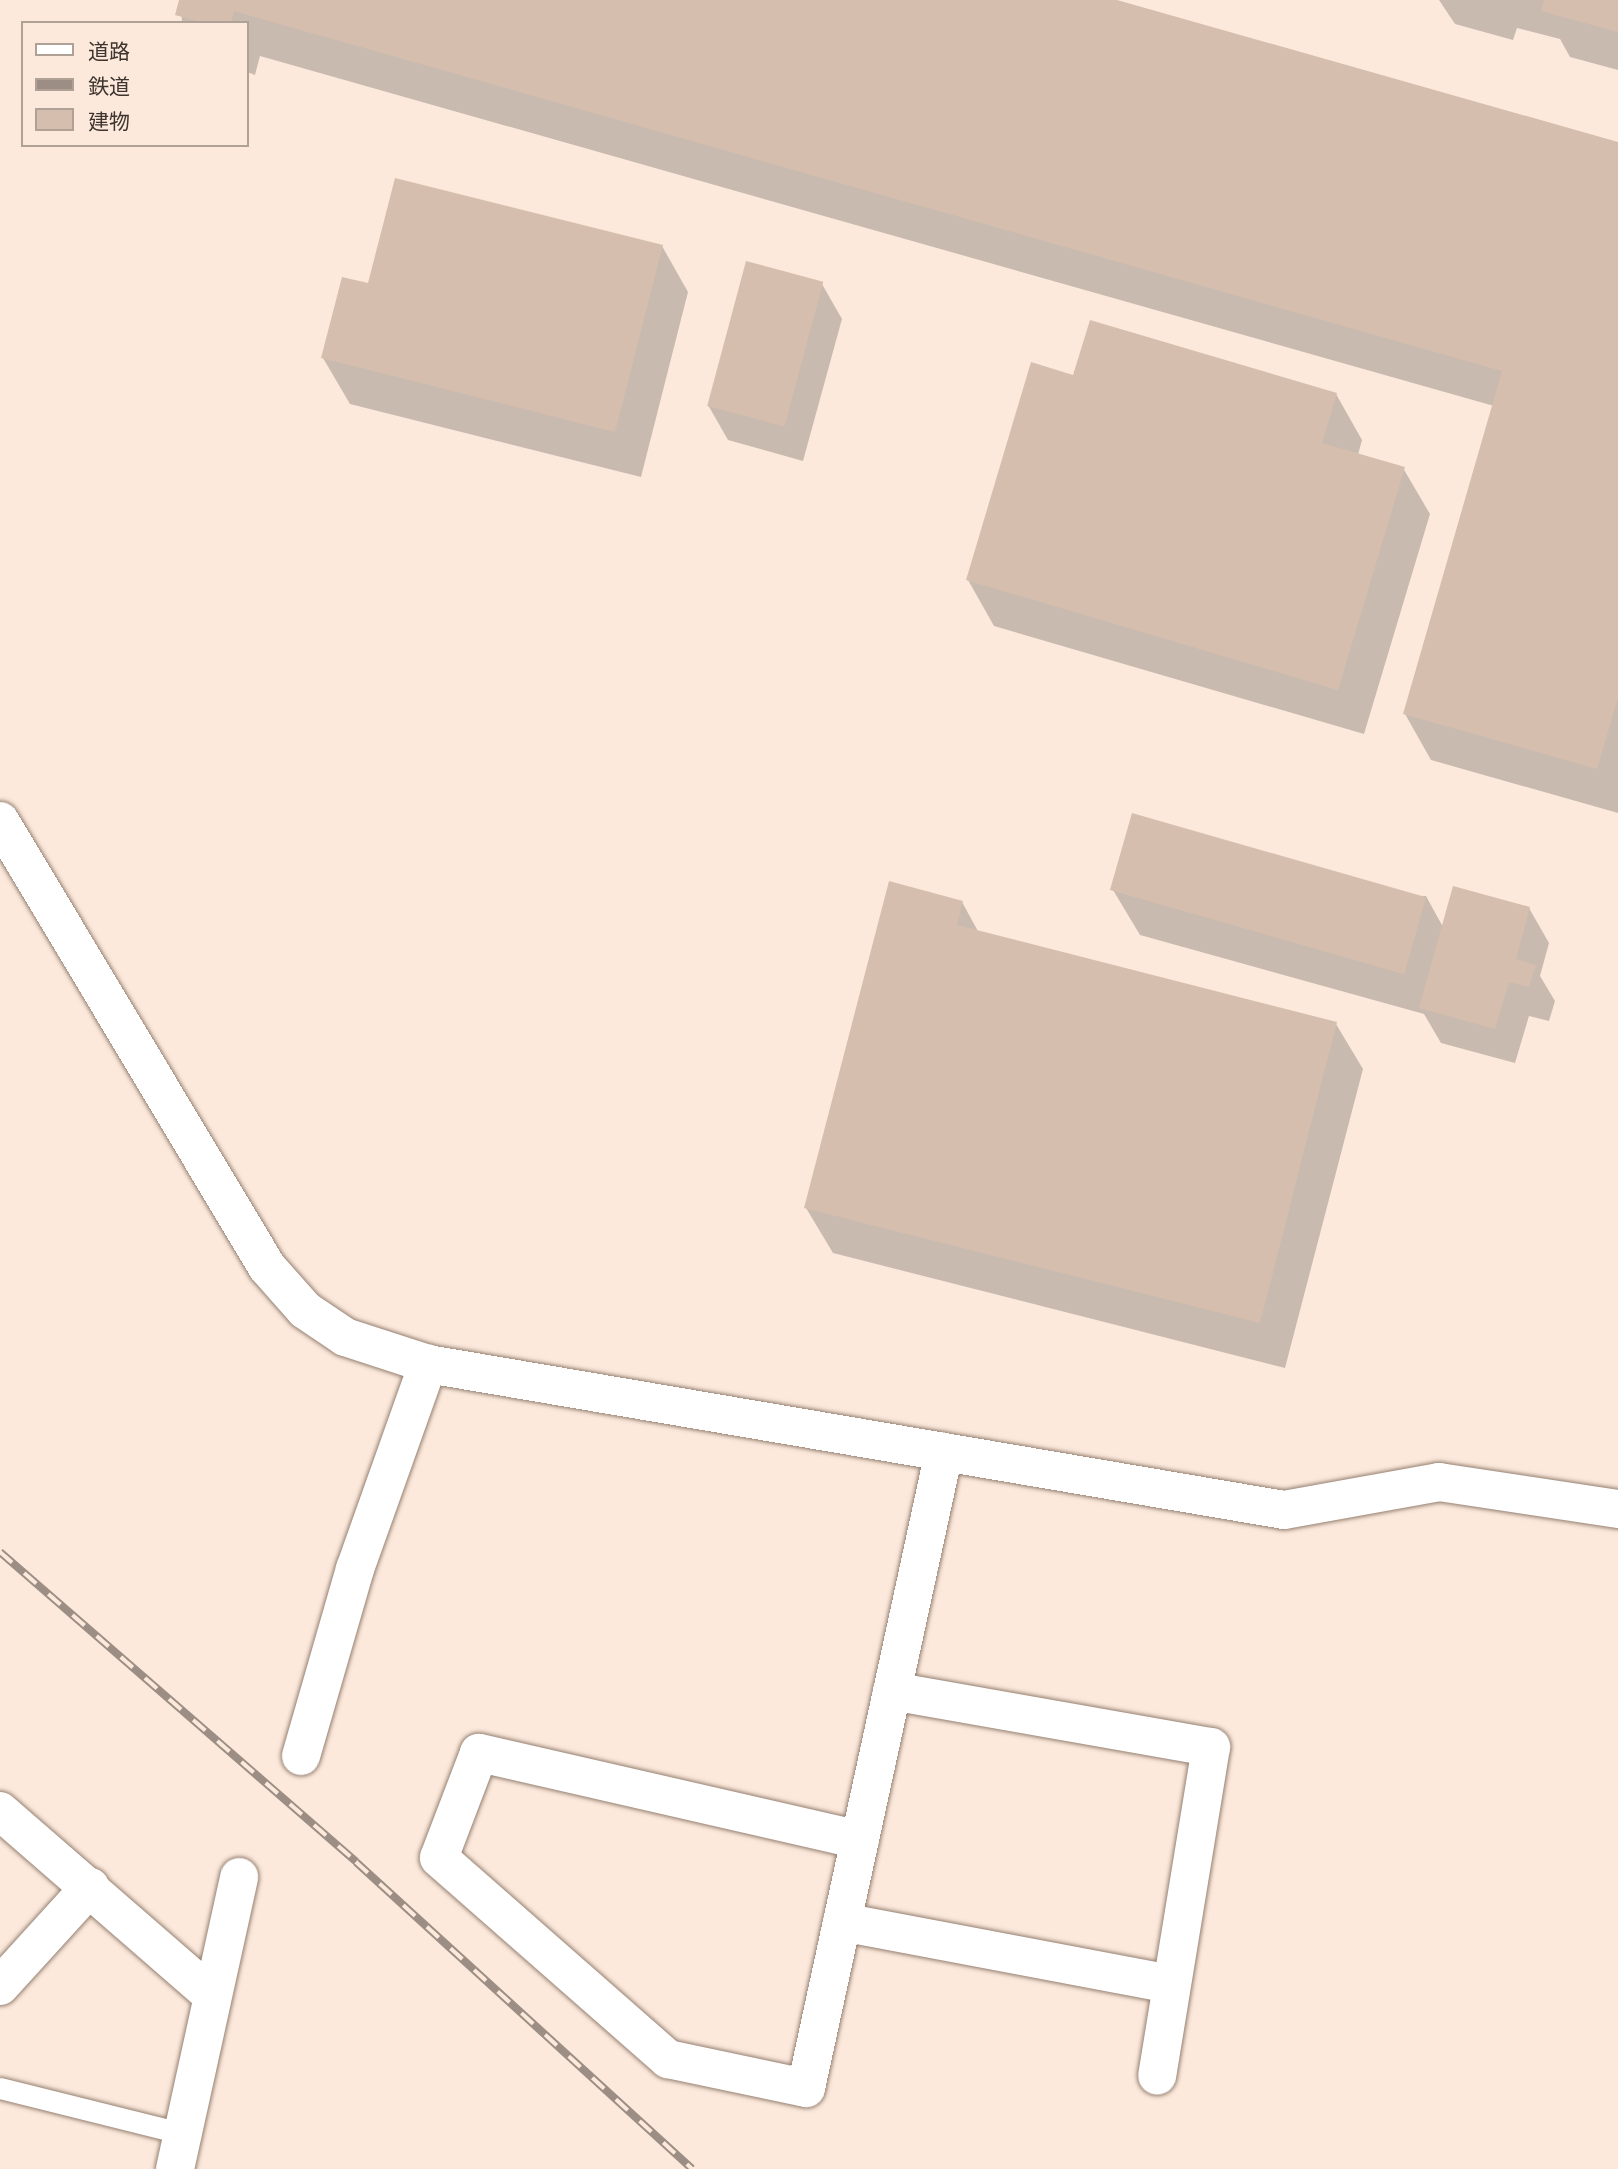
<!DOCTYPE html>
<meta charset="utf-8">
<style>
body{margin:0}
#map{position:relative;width:1618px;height:2169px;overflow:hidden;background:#fce9dc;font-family:"Roboto Condensed","Noto Sans JP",sans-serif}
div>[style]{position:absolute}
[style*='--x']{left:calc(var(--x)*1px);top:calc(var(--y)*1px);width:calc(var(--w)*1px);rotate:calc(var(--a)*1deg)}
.shadow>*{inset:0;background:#0003}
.building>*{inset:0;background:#d5bead;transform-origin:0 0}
.roads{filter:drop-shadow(0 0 2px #958071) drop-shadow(0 0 2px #958071)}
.lane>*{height:21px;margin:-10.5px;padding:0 10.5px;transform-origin:10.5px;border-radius:10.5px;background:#fff}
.street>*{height:38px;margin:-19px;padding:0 19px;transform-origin:19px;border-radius:19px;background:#fff}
.rail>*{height:8px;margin-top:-4px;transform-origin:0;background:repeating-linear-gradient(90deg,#fce9dc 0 16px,#9c8e84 0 32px);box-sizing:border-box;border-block:2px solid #9c8e84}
span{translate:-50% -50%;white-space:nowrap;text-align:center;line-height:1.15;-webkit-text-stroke:5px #fce9dc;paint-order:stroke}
.legend{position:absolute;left:21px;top:21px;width:228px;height:126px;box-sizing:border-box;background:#fce9dc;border:2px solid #b0a196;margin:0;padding:9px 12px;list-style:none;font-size:21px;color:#3e352e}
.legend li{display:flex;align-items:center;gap:14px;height:35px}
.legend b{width:35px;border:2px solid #b0a196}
</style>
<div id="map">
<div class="shadow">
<i style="clip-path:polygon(181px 0,1110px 0,1618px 144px,1618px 813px,1431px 760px,1405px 714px,1494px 406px,260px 56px,255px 75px,247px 72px,247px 23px,182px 23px)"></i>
<i style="clip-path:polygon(1439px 0,1618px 0,1618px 70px,1570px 57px,1560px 39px,1517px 28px,1513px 40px,1455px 24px)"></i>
<i style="clip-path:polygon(662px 246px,688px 292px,641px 477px,350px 404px,323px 358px,369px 285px)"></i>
<i style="clip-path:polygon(822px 284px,842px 319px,803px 461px,728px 440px,708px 405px)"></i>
<i style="clip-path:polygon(1074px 377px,1336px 394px,1362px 440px,1358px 455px,1403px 468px,1430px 514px,1364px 734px,994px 626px,968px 580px)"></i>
<i style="clip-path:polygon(1113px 890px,1426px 896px,1443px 927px,1529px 908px,1549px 943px,1540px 976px,1555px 1001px,1549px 1021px,1529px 1016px,1515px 1063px,1441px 1043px,1424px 1014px,1140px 935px)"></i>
<i style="clip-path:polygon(962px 902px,979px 933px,1336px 1024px,1363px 1069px,1285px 1368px,833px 1253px,806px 1208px)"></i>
</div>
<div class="building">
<i style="clip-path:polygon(179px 0,1117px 0,1618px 142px,1618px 698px,1597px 769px,1403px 714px,1502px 371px,234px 11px,231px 23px,204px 23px,175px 15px)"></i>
<i style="clip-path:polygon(1544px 0,1618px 0,1618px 32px,1541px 11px)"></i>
<i style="clip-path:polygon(395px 178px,663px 245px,615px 432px,321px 358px,342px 277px,368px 283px)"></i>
<i style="left:746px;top:261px;width:80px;height:150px;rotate:15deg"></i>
<i style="clip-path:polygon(1090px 320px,1337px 393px,1322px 443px,1405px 467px,1338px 690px,966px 580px,1031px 362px,1073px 375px)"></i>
<i style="left:1132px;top:813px;width:306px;height:80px;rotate:16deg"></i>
<i style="clip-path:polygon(889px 881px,963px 901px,957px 925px,1337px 1022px,1260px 1323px,804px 1208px)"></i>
<i style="clip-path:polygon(1453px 886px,1530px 907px,1516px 959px,1536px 965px,1529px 987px,1509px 982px,1495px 1029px,1419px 1008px)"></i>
</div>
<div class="roads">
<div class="lane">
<i style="--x:0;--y:2088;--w:187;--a:14"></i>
</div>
<div class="street">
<i style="--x:0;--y:821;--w:520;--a:59.09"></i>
<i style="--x:267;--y:1267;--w:57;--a:48.5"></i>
<i style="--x:305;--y:1310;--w:48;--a:34"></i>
<i style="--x:345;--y:1337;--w:87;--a:18"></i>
<i style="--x:428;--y:1364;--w:868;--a:9.68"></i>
<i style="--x:1284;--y:1510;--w:158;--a:-10.2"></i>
<i style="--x:1439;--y:1482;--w:181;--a:8.6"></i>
<i style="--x:892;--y:1691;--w:324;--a:10"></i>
<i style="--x:1211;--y:1747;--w:333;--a:99.3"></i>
<i style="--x:301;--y:1756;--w:195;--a:-73.9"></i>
<i style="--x:355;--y:1569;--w:218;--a:-70.4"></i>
<i style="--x:0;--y:1811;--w:281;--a:41"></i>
<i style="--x:860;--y:1840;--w:391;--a:-167.1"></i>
<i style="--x:479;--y:1753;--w:112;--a:110.9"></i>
<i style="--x:439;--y:1858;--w:305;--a:41.3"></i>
<i style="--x:668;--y:2059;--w:141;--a:11.9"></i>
<i style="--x:806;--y:2088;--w:651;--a:-77.76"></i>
<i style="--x:842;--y:1922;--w:334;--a:10.7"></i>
<i style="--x:0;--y:1986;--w:134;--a:-47.7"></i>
<i style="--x:175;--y:2169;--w:299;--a:-77.6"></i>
</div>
</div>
<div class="rail">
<i style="--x:0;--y:1552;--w:472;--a:41"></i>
<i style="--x:356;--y:1862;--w:455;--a:42.4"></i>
</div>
<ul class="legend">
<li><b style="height:9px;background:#fff"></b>道路</li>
<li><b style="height:9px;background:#9c8e84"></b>鉄道</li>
<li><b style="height:19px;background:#d5bead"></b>建物</li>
</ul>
</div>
